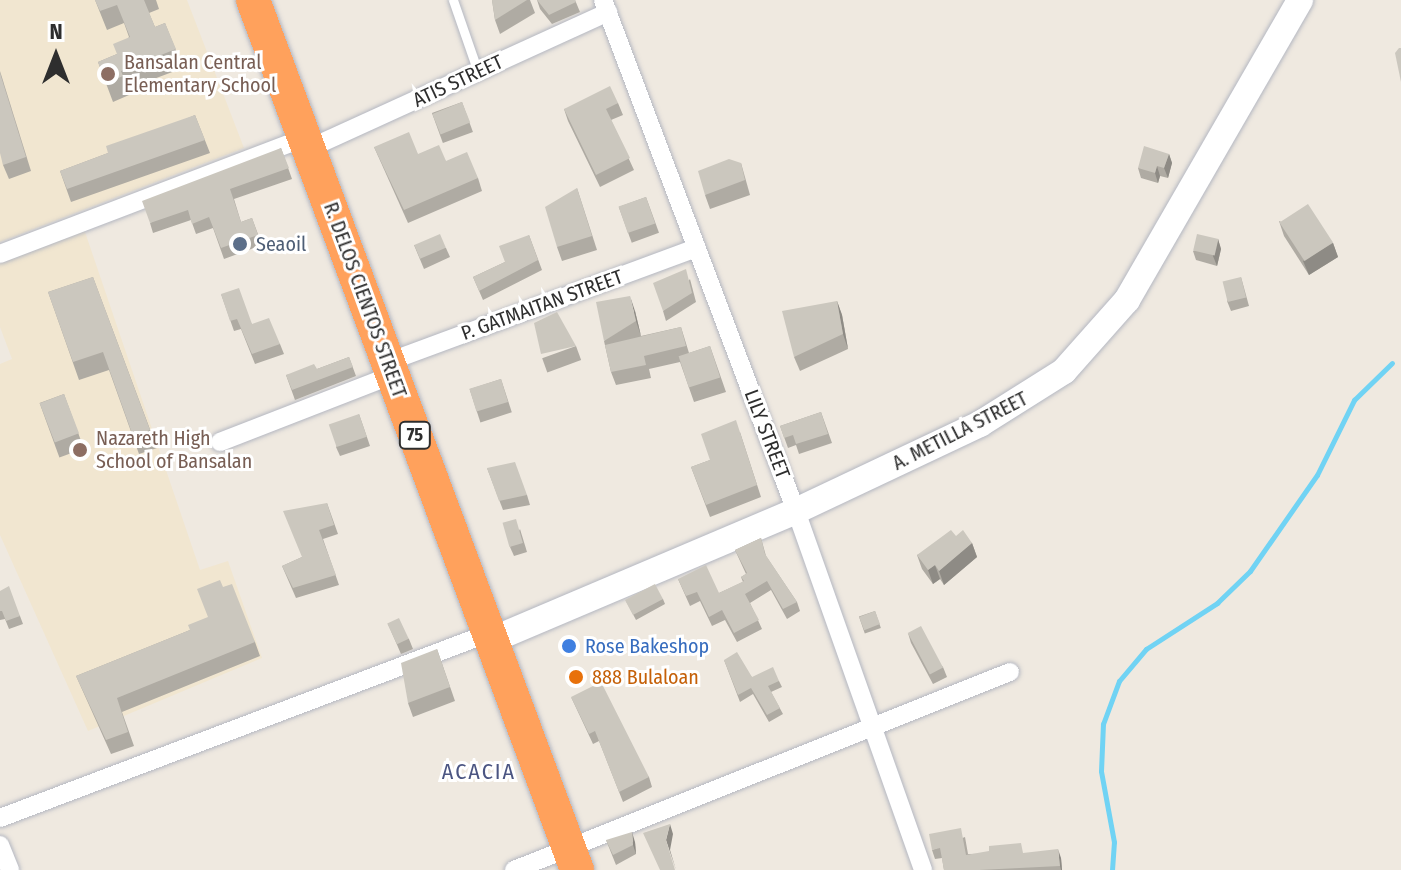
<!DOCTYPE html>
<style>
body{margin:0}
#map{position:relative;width:1401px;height:870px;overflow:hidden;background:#efe9e0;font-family:"Fira Sans Condensed",sans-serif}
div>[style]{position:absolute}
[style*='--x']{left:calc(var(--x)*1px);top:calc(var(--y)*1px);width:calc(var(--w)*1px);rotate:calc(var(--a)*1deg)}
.education>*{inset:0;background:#f1e6d0}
.stream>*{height:5px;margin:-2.5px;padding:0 2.5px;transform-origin:2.5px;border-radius:2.5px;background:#70d3f4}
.roads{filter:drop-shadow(0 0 2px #b4b7c1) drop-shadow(0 0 2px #b4b7c1)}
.lane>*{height:9px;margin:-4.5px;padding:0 4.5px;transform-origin:4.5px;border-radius:4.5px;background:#fff}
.street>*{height:18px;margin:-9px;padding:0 9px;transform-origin:9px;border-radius:9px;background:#fff}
.secondary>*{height:26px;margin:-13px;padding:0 13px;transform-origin:13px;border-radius:13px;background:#fff}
.highway>*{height:34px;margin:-17px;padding:0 17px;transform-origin:17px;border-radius:17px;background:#ffa15c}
.wall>*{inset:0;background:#afaba3;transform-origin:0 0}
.shaded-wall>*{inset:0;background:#8e8b85}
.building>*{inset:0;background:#cbc7be;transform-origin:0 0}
.dots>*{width:22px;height:22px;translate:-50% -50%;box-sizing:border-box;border:4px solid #fff;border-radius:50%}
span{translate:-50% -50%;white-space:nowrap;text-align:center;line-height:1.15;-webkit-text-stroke:6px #fff;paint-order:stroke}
.shield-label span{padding:2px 6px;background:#fff;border:2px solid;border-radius:6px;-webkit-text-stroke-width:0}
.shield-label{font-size:18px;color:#2e2e2e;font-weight:700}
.education-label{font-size:20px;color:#785e54}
.left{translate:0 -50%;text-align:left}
.street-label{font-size:20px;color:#2e2e2e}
.service-label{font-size:20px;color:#4e5e75}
.shop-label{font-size:20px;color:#366cbe}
.food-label{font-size:20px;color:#c56008}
.neighbourhood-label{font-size:22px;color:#4b5582;letter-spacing:2px}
.north{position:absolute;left:16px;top:16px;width:80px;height:80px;-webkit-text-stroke:6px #fff;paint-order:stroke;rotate:0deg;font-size:22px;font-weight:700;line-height:32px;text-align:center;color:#2e2e2e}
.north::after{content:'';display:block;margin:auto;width:28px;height:36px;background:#2e2e2e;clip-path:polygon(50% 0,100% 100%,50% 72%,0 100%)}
</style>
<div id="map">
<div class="education">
<i style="clip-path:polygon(0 0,187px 0,244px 148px,0 242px)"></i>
<i style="clip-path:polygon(84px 229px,200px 570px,228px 561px,262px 658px,88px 731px,0 535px,0 364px,12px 359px,0 327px,0 260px)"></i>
</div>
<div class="stream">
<i style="--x:1112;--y:870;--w:28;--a:-86"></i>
<i style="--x:1114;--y:842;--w:72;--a:-100.4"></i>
<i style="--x:1101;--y:771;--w:47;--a:-87.6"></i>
<i style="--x:1103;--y:724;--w:46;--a:-69.6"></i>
<i style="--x:1119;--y:681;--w:42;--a:-49.8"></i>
<i style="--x:1146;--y:649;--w:85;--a:-32.9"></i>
<i style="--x:1217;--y:603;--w:46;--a:-44.1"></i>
<i style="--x:1250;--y:571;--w:117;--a:-55.1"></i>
<i style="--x:1317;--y:475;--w:84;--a:-63.7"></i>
<i style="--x:1354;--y:400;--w:53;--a:-44.2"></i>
</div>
<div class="roads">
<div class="lane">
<i style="--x:453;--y:0;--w:76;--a:70.9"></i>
</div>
<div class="street">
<i style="--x:603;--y:0;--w:546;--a:69.31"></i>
<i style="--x:796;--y:511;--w:381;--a:70.5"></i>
<i style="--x:308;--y:149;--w:330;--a:-24.5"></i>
<i style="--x:0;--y:254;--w:325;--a:-20.9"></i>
<i style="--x:388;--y:362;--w:329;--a:-20.3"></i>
<i style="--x:220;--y:442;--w:186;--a:-21.2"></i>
<i style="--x:0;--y:818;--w:523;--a:-20.72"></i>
<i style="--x:0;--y:845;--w:27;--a:68"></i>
<i style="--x:514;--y:870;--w:534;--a:-21.76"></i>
</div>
<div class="secondary">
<i style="--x:492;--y:640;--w:330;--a:-23"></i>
<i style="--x:796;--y:511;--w:204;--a:-25.3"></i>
<i style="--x:980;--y:424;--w:99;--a:-32.2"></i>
<i style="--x:1064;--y:371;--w:95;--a:-48.4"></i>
<i style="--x:1127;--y:300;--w:346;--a:-60"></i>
</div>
<div class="highway">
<i style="--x:253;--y:0;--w:928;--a:69.57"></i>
</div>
</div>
<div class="wall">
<i style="clip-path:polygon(95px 0,156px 0,159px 9px,149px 13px,155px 27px,165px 23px,183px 68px,127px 89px,129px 95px,113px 102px,98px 62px,117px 54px,129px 37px,124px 23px,107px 30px)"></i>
<i style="clip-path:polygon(492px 0,530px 0,535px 13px,500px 34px,495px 20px)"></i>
<i style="clip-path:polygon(537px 0,575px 0,580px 12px,552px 24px,540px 9px)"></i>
<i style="clip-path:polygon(0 71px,31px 171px,9px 179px,3px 165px)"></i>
<i style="left:462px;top:102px;width:32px;height:32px;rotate:70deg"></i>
<i style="clip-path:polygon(618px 103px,623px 115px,611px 120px,634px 170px,600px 187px,568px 121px,564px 109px)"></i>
<i style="clip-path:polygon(195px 115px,210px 153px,71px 202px,60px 171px,108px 153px)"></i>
<i style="clip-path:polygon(374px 147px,418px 154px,446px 161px,478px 178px,482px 191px,408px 223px)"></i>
<i style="clip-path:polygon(281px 148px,292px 179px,234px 199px,241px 222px,252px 218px,262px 245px,224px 259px,213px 228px,196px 234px,191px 220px,153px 233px,150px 223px)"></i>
<i style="clip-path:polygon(1169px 154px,1172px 163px,1168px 178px,1160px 176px,1158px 183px,1141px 178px,1138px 168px)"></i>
<i style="clip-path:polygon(741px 163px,750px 195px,710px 209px,705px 195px)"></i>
<i style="clip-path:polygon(577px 188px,597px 250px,562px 261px,557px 247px)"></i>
<i style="left:646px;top:197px;width:38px;height:29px;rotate:70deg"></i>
<i style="clip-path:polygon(1279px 221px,1333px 243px,1338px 257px,1309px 275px,1284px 236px)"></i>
<i style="clip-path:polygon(529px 235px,542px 270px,483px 300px,473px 277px,505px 262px)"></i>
<i style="clip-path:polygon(1218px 239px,1221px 249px,1217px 266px,1196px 260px,1193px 251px)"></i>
<i style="clip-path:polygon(414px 245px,446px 248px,450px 257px,424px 269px)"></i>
<i style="clip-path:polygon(93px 277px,157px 448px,139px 454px,109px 370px,79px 380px,48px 292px)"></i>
<i style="clip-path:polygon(1241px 277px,1249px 306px,1231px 311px,1227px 301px)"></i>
<i style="clip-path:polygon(690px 279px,696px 302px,666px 321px,663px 311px)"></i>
<i style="clip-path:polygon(221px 294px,252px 324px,280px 344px,284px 354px,255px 364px,241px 329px,234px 331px)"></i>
<i style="clip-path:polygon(837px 301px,842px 315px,848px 349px,800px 371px,794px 357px)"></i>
<i style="clip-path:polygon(635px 311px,641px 336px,681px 327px,689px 353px,710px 346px,726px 392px,694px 402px,680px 362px,649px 369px,651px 378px,616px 385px,611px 372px,604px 341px)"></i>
<i style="left:576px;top:346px;width:15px;height:36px;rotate:70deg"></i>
<i style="clip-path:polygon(349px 357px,356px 376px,295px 400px,286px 375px,317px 369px)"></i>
<i style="left:501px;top:379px;width:35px;height:33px;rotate:72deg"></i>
<i style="left:64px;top:394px;width:58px;height:26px;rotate:70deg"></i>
<i style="clip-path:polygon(821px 412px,832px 443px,799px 454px,796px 445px,788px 448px,780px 426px)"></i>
<i style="clip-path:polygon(359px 414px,370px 446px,340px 456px,336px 447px)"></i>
<i style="clip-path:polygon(740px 432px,761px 497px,710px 517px,691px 467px,710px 460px)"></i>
<i style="clip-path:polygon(487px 468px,527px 495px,530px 505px,503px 510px)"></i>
<i style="clip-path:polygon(327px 503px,338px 534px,323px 539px,339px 585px,296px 598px,282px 566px,302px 557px)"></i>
<i style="clip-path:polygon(520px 529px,527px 552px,514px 556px,510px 547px)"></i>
<i style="clip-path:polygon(956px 536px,972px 543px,977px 557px,944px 585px,940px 579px,933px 584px,922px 569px,917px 555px)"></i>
<i style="clip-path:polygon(761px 538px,766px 556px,797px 602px,800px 611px,787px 619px,771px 590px,750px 603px,762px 629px,737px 642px,725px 620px,712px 626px,700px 601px,690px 606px,678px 579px,719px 593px,743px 582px,741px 577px,746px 574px,735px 550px)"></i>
<i style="clip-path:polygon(223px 587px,255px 642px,260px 656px,122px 712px,134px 746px,111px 754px,76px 676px,190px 630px,208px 618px)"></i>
<i style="clip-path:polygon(0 591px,20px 616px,23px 624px,9px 629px,5px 619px,0 620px)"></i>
<i style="clip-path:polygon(663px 599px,665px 604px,636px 620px,626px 601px)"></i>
<i style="left:875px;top:611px;width:18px;height:17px;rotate:71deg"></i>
<i style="clip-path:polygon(388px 624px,409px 639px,413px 649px,401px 654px)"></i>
<i style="clip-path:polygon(908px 633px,943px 667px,947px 677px,933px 684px,911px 643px)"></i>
<i style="clip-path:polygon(437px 649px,455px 701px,413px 717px,408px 703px)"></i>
<i style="clip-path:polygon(724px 660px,752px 677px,779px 681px,782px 687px,771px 692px,783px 714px,769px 722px,753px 694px,740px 702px)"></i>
<i style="clip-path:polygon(571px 697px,649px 777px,652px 787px,623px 802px,599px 741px,593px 744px)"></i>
<i style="clip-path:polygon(965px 837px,968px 854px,1024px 853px,1061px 858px,1062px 870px,944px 870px,942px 858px,935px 859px,932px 850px)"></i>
<i style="clip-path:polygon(606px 840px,635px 842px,636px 854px,616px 865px)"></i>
</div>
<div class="shaded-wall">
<i style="clip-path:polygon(1169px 154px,1172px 163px,1168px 178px,1164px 168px)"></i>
<i style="clip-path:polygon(1157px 166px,1160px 176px,1158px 183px,1155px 173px)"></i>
<i style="clip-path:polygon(1218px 239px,1221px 249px,1217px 266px,1213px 256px)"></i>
<i style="clip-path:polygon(1333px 243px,1338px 257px,1309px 275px,1303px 261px)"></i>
<i style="clip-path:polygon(630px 296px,635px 311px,641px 336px,636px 321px)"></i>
<i style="clip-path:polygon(837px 301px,842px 315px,848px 349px,843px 334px)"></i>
<i style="clip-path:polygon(972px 543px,977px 557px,944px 585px,939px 571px)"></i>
<i style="clip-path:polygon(935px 565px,940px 579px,933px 584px,928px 570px)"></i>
<i style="clip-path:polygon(670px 824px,673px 834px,670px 850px,676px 870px,666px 840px)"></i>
<i style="clip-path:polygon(632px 832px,635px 842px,636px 854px,633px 845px)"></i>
<i style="clip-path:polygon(1058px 849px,1061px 858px,1062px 870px,1061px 870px,1060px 866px)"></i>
</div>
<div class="building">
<i style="clip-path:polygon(95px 0,144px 0,155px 27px,165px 23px,176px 49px,121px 71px,123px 76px,106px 83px,98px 62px,117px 54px,113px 44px,130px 37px,117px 5px,100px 11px)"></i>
<i style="clip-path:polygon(492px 0,527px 0,495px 20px)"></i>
<i style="clip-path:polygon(537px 0,575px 0,576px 2px,549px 15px)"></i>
<i style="clip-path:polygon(1399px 48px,1401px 48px,1401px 82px,1395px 53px)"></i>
<i style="clip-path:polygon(0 73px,26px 157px,3px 165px,0 153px)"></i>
<i style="clip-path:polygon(610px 86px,618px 103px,606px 109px,630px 158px,596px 175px,564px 109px)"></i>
<i style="left:462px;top:102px;width:22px;height:32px;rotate:68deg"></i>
<i style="clip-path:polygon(195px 115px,205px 140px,67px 189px,60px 171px,108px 153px,106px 146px)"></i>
<i style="clip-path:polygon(409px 132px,418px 154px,439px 145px,446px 161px,467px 152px,478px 178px,404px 210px,374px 147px)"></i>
<i style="clip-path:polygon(1144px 146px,1169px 154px,1164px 168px,1157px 166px,1155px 173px,1138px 168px)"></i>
<i style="clip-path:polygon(281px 148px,289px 168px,230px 189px,241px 222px,252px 218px,258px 235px,221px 248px,209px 217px,192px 224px,188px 210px,150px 223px,142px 201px)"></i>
<i style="clip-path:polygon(729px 159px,741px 163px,745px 180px,705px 195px,698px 171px)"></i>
<i style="clip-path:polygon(577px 188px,592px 236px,557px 247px,545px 207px)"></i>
<i style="left:646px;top:197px;width:28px;height:29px;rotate:71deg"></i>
<i style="left:1308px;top:204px;width:46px;height:34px;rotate:57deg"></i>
<i style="left:440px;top:234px;width:15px;height:28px;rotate:67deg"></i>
<i style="left:1197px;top:234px;width:22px;height:17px;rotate:13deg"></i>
<i style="clip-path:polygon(529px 235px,538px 260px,479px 291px,473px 277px,505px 262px,499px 246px)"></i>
<i style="clip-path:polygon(686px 269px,692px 293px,663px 311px,653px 283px)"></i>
<i style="clip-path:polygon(93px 277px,150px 430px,133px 436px,103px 352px,73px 362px,48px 292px)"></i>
<i style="left:1241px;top:277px;width:21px;height:19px;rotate:76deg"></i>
<i style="clip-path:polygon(239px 288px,252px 324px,269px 318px,280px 344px,252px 354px,237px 319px,230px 321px,221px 294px)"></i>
<i style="clip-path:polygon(630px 296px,636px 321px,604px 341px,596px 302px)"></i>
<i style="clip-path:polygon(837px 301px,843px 334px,794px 357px,782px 311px)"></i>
<i style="clip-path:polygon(557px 312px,576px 346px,541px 354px,534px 323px)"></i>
<i style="clip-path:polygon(681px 327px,686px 346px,644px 356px,646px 365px,611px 372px,605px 345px)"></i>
<i style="left:710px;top:346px;width:33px;height:33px;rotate:72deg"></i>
<i style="clip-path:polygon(349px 357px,353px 367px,292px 390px,286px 375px,314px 364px,317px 369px)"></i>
<i style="left:501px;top:379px;width:24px;height:33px;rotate:73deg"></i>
<i style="left:64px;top:394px;width:42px;height:26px;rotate:69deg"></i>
<i style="clip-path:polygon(821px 412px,828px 434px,796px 444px,793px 435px,784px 438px,780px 426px)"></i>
<i style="left:359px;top:414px;width:24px;height:32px;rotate:71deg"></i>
<i style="clip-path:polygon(736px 420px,757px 485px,706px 505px,691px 467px,710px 460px,701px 434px)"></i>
<i style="clip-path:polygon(515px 462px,527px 495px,499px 501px,487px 468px)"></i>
<i style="clip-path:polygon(327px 503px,334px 525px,319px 530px,336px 575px,293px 588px,282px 566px,302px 557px,283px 511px)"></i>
<i style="left:516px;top:519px;width:25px;height:14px;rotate:74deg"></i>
<i style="clip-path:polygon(951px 530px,956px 536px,963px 530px,972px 543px,939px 571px,935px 565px,928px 570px,917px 555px)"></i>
<i style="clip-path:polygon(761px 538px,765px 554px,797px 602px,783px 609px,767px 581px,745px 594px,759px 620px,734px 633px,722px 610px,709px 617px,697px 592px,686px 596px,678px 579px,706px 565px,719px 593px,744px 581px,741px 577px,747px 573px,735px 550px)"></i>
<i style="clip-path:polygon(220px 580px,223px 587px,232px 584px,255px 642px,117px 698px,128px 732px,106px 740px,76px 676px,190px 630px,188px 625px,208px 617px,197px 589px)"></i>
<i style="left:655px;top:584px;width:17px;height:34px;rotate:62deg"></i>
<i style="clip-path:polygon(9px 586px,20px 616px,6px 621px,2px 611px,0 611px,0 591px)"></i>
<i style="left:875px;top:611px;width:14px;height:17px;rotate:69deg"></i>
<i style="left:399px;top:618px;width:23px;height:13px;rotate:65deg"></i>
<i style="left:921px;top:626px;width:47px;height:15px;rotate:62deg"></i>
<i style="clip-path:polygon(437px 649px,450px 687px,408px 703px,401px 663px)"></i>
<i style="clip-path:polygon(737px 652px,752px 677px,773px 667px,779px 681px,768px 686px,780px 708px,767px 715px,751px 688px,738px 695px,724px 660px)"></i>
<i style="clip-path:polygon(601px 682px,649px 777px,619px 792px,595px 731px,589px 734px,571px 697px)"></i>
<i style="clip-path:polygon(670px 824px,666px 840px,675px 870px,660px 870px,643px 833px)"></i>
<i style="clip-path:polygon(961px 828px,966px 855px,989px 851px,989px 846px,1021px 843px,1023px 853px,1058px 849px,1060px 866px,979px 870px,944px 870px,940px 848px,932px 850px,929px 834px)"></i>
<i style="clip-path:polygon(632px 832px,633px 845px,613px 855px,606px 840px)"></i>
</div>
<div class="dots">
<i style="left:108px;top:74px;background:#8d6e63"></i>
<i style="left:240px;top:244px;background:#5c6f8a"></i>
<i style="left:80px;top:450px;background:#8d6e63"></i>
<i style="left:569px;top:646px;background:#3f7fe0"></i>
<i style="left:576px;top:677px;background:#e8710a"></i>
</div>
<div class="shield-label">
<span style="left:415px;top:435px">75</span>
</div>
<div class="education-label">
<span class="left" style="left:124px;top:74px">Bansalan Central<br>Elementary School</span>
<span class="left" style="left:96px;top:450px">Nazareth High<br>School of Bansalan</span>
</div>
<div class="street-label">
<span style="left:458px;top:81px;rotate:-25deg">ATIS STREET</span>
<span style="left:365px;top:300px;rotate:70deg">R. DELOS CIENTOS STREET</span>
<span style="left:542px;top:305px;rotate:-20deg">P. GATMAITAN STREET</span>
<span style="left:960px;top:431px;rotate:-27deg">A. METILLA STREET</span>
<span style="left:767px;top:434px;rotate:69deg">LILY STREET</span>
</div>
<div class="service-label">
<span class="left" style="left:256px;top:244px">Seaoil</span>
</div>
<div class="shop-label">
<span class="left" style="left:585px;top:646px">Rose Bakeshop</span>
</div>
<div class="food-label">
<span class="left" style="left:592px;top:677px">888 Bulaloan</span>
</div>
<div class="neighbourhood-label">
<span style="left:479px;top:772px">ACACIA</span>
</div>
<div class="north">N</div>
</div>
